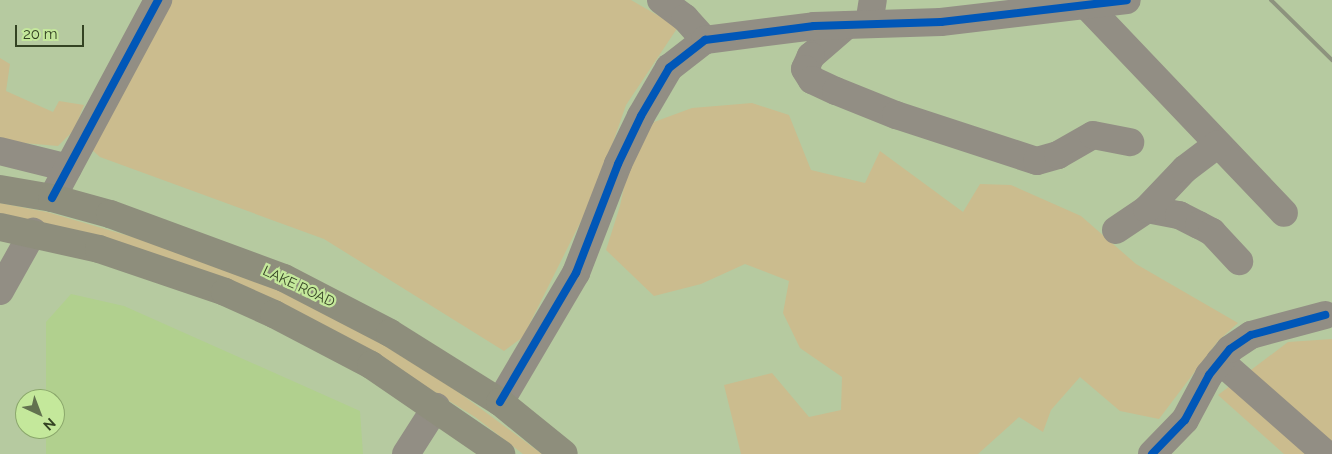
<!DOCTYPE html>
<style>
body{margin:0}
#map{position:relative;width:1332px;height:454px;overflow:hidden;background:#b6caa0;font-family:Raleway,sans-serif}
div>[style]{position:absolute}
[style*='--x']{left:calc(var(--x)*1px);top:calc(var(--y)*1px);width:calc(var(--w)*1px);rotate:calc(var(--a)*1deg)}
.built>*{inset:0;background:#b1d08e}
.green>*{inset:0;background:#cbbc8e}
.minor>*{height:28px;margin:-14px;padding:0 14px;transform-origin:14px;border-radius:14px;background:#928e84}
.major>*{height:28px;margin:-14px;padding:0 14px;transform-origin:14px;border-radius:14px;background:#8e8e7c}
.rail>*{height:4px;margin:-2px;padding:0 2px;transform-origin:2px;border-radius:2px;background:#8d937e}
.cycleway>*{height:8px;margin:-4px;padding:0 4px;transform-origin:4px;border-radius:4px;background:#0057b8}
span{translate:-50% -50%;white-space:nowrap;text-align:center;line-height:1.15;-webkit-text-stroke:4.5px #c4e89b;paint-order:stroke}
.street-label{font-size:14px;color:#344323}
.north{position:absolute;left:15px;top:389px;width:50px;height:50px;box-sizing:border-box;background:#c4e89b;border:1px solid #8aa66b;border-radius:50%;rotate:137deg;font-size:14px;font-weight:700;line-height:20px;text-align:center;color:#344323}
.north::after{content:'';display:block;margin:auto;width:18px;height:22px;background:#62724f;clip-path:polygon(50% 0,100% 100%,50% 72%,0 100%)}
.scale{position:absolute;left:15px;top:25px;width:69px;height:22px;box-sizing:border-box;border:2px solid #344323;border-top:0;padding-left:6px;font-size:15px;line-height:18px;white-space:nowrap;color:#344323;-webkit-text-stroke:4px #c4e89b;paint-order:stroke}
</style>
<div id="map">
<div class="built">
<i style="clip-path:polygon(71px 294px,124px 306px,360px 411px,363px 454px,46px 454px,46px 429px,55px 429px,55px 399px,46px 399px,46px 322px)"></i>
</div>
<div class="green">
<i style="clip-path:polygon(171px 0,631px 0,678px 27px,626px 105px,596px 191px,523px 337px,504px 351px,324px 239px,100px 157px,91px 149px)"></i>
<i style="clip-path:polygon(0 58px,10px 64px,6px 91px,53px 112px,59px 101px,84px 105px,74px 130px,58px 146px,0 141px)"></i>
<i style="clip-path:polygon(752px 103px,789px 115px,811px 170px,865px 183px,880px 151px,963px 212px,980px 184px,1011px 185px,1081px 216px,1136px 264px,1238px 323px,1218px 341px,1159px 419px,1120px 411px,1080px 377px,1051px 410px,1043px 432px,1019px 417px,978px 454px,741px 454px,724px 385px,772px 373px,809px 417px,841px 410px,842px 377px,800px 348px,783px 313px,789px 281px,745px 264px,701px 284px,654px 296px,606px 250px,620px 206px,630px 159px,654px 122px,692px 108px)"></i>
<i style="clip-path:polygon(0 203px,47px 212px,215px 261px,331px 315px,427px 369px,542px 454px,523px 454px,475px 417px,417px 381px,0 217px)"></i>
<i style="clip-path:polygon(1332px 339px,1332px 454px,1284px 454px,1218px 395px,1288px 342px)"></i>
</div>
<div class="minor">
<i style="--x:661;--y:0;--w:30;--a:37"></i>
<i style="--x:685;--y:18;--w:30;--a:48"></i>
<i style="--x:1086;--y:5;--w:287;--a:46.4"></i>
<i style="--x:869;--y:24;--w:24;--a:-81"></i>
<i style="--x:847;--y:25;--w:48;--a:139.3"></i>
<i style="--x:811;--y:56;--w:14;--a:115"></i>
<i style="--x:805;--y:69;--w:13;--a:58"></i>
<i style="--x:812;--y:80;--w:26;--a:25"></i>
<i style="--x:836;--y:91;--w:65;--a:21.8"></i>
<i style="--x:896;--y:115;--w:148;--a:18.1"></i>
<i style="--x:1037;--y:161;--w:22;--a:-16"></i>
<i style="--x:1058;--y:155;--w:40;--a:-29.7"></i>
<i style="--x:1093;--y:135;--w:38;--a:11"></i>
<i style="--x:0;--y:151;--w:70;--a:14"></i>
<i style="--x:52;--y:198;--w:225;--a:-61.8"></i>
<i style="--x:1147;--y:209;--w:33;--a:11"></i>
<i style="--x:1179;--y:215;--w:22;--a:27"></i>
<i style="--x:1199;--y:225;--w:15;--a:28"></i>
<i style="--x:1212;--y:232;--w:40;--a:47"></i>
<i style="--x:1116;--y:230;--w:37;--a:-34"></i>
<i style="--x:1147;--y:209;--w:55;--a:-46.5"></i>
<i style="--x:1185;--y:169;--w:41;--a:-37.1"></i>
<i style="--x:0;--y:291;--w:68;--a:-60.8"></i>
<i style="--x:1220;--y:361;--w:141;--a:41.3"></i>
<i style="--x:500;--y:402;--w:150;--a:-59.5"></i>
<i style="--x:576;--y:273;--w:117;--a:-68.9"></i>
<i style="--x:618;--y:164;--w:53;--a:-64.4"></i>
<i style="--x:641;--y:116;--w:56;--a:-59.7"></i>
<i style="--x:669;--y:68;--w:46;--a:-37.9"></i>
<i style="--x:705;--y:40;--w:110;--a:-7.3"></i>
<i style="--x:814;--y:26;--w:127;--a:-1.8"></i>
<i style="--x:941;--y:22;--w:187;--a:-6.7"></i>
<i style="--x:406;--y:454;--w:56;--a:-57.4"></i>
<i style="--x:1152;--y:454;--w:47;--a:-45.9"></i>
<i style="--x:1185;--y:420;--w:51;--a:-61.9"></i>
<i style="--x:1209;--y:375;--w:33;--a:-51"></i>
<i style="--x:1230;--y:349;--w:25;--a:-34"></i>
<i style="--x:1251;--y:335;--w:77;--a:-15.1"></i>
</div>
<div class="major">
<i style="--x:0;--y:189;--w:53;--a:9.8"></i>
<i style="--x:52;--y:198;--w:60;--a:15.4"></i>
<i style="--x:110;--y:214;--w:185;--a:20.2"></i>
<i style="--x:284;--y:278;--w:119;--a:27.4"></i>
<i style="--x:390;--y:333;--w:130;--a:32.1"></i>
<i style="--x:500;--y:402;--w:82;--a:39.1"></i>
<i style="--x:0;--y:227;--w:101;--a:12.5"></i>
<i style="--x:99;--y:249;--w:133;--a:18.8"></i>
<i style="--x:225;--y:292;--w:54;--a:24.2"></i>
<i style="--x:274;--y:314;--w:110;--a:27.7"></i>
<i style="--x:371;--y:365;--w:158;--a:34.4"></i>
</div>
<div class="rail">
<i style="--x:1271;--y:0;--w:86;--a:44.5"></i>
</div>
<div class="cycleway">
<i style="--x:52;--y:198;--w:225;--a:-61.8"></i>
<i style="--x:500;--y:402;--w:150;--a:-59.5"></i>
<i style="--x:576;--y:273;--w:117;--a:-68.9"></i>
<i style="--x:618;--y:164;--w:53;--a:-64.4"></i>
<i style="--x:641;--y:116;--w:56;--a:-59.7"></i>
<i style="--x:669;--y:68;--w:46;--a:-37.9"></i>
<i style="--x:705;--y:40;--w:110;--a:-7.3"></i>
<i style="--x:814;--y:26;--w:127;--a:-1.8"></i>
<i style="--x:941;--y:22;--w:187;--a:-6.7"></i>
<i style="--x:1152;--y:454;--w:47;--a:-45.9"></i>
<i style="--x:1185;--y:420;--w:51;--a:-61.9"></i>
<i style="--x:1209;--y:375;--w:33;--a:-51"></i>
<i style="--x:1230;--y:349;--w:25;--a:-34"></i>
<i style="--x:1251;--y:335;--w:77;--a:-15.1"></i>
</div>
<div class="street-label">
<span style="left:299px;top:286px;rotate:25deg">LAKE ROAD</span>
</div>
<div class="north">N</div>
<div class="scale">20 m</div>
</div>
